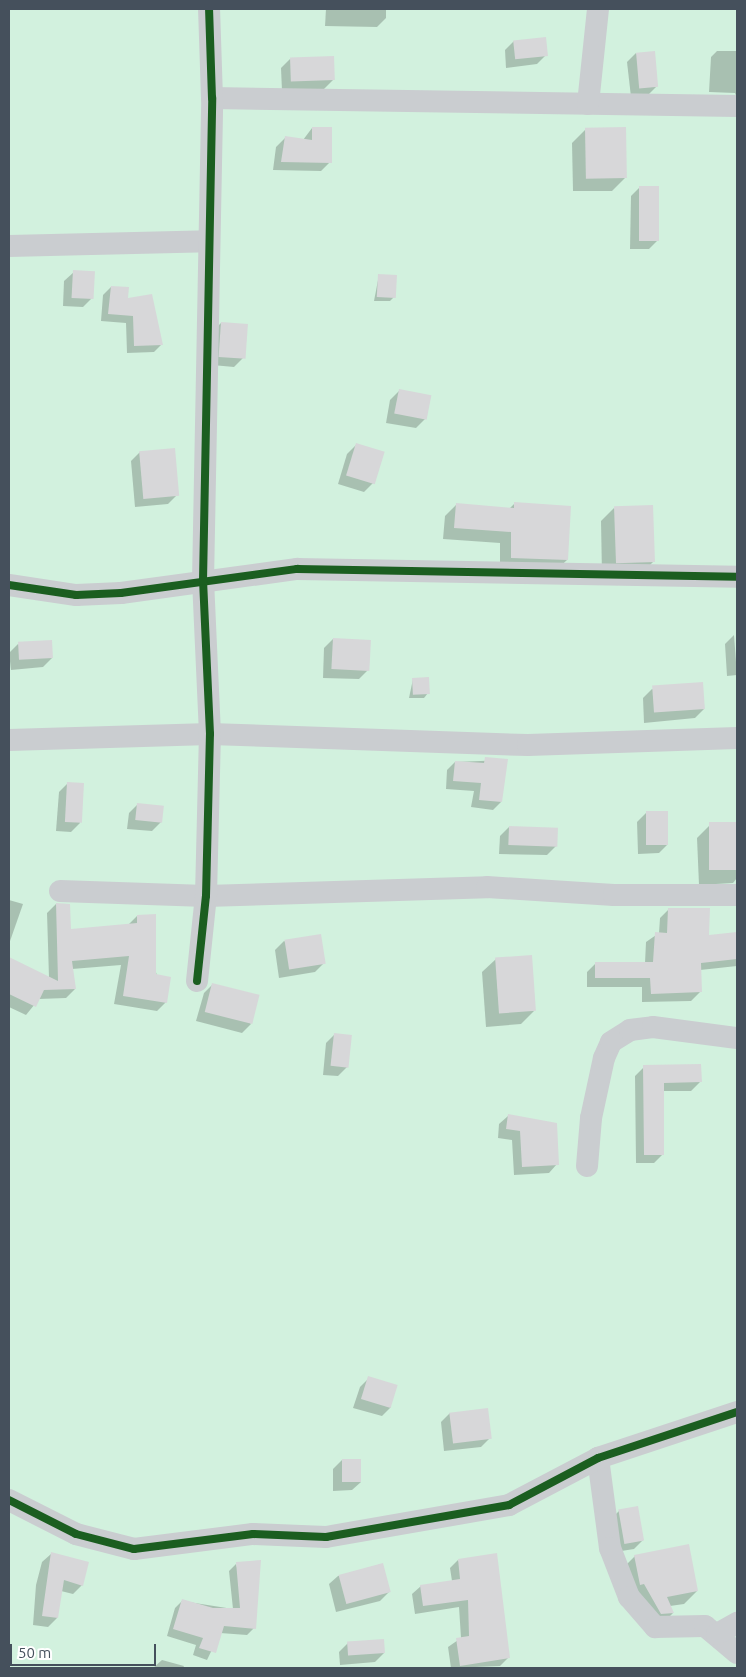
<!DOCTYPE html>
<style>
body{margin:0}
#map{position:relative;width:746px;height:1677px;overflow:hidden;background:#f0efef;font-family:Ubuntu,sans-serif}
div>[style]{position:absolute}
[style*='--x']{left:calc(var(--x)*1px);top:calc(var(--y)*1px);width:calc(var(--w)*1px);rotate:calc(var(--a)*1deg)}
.green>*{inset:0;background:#d2f1de;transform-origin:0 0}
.shadow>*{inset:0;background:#0003}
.building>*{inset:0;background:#d7d7d9;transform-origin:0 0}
.minor>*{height:22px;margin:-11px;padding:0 11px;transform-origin:11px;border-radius:11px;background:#cacdd0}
.cycleway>*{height:8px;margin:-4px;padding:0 4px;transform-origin:4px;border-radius:4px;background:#1b5e20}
span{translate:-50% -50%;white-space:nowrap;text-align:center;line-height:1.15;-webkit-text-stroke:4px #fff;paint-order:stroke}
.frame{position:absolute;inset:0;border:10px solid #45505c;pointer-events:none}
.scale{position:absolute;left:10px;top:1644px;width:146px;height:22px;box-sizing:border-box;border:2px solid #45505c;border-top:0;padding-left:6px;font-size:15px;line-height:18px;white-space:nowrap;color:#45505c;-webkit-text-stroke:4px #fff;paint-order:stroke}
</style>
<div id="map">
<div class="green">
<i style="left:9px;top:9px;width:728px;height:1659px"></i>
</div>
<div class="shadow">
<i style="clip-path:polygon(326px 9px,386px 9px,386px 18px,377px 27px,325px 26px)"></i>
<i style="clip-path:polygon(514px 41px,546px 55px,537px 64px,506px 68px,505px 50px)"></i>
<i style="clip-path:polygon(717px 51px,737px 51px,737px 98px,735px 93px,709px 92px,711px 57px)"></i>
<i style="clip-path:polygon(636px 53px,657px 86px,648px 95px,631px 97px,627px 62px)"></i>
<i style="clip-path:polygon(290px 59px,333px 80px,324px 89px,282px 91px,281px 68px)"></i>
<i style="clip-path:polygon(312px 128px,330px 162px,321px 171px,273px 170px,276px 147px,285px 138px,303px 140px)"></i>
<i style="clip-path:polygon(586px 129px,626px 177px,612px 191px,573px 191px,572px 143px)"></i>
<i style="clip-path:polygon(640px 187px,658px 240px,649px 249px,630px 249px,631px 196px)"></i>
<i style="clip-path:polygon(74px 272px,92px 298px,83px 307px,63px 306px,64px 281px)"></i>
<i style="clip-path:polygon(379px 275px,394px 297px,390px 301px,374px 301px)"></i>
<i style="clip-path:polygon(111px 287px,127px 300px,162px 344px,154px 352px,127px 353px,126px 323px,101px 321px,103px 295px)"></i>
<i style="clip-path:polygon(221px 323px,243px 358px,234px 367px,212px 365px,212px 332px)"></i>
<i style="clip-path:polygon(399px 391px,425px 419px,416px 428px,386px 423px,390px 400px)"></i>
<i style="clip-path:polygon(356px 445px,373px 483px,364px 492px,338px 484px,347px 454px)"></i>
<i style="clip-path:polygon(140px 452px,177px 495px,168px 504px,135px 507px,131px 461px)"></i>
<i style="clip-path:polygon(515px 503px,567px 560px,555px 571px,500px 569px,500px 543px,443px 539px,445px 516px,456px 505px,509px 509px)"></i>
<i style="clip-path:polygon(614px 508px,654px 561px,640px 575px,602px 575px,601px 521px)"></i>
<i style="clip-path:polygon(734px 635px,737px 675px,727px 676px,725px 644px)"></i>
<i style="clip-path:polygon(333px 639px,368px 670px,359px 679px,323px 678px,324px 648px)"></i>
<i style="clip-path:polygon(18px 644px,52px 658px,43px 667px,11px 670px,9px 653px)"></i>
<i style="clip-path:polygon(413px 679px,428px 693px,424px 698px,409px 698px)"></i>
<i style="clip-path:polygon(652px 689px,704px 709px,695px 718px,644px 723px,643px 698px)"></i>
<i style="clip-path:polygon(506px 760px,501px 802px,493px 810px,471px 807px,474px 791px,446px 789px,447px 770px,455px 762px)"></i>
<i style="clip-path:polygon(68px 783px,80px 823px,71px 832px,56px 831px,59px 792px)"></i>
<i style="clip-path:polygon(138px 804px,161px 822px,152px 831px,127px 829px,129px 813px)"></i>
<i style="clip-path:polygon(646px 813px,668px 844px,659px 853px,638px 854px,637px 822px)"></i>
<i style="clip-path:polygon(737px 823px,737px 878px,733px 883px,699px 885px,697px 838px,710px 825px)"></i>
<i style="clip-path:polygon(509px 827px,556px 846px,547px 855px,499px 854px,500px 836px)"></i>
<i style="clip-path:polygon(9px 900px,23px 904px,9px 944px)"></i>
<i style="clip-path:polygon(56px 904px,70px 930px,128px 925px,137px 916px,166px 1002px,157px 1011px,114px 1004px,121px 965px,72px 969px,75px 989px,66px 998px,39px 999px,26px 1015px,9px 1007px,10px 959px,49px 978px,47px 913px)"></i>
<i style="clip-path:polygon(669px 909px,708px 937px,737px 934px,737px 966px,700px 970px,700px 992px,691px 1001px,642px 1002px,642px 987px,587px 987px,587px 972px,596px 963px,645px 963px,646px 942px,659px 933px,660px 918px)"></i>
<i style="clip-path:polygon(284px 941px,324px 963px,315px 972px,279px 978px,275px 950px)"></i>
<i style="clip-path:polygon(496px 959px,534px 1011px,521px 1024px,486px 1027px,482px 972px)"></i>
<i style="clip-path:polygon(213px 984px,251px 1024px,242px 1033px,196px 1021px,204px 993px)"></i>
<i style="clip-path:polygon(335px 1034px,347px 1067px,338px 1076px,323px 1075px,326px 1043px)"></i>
<i style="clip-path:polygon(644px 1067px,700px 1082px,691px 1091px,663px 1091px,663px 1154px,654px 1163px,636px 1163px,635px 1076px)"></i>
<i style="clip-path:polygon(508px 1116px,557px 1164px,549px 1173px,514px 1175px,512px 1140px,498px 1138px,499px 1124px)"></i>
<i style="clip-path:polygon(369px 1378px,391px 1407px,382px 1416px,353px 1408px,360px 1387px)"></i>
<i style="clip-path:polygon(450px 1413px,490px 1438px,481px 1447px,444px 1451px,441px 1422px)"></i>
<i style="clip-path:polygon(342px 1460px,361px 1482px,352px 1490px,333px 1491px,333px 1469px)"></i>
<i style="clip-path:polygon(619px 1511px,643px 1540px,634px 1549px,615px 1552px,610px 1520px)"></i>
<i style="clip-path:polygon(51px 1554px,82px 1585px,73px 1594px,61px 1591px,57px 1618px,48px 1627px,33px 1625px,36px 1585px,42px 1562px)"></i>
<i style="clip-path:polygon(635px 1556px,697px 1591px,684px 1604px,670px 1606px,673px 1613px,660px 1626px,622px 1569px)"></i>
<i style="clip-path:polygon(458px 1560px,508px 1658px,500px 1666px,451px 1668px,448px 1647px,461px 1638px,459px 1607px,415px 1614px,412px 1594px,421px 1586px,452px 1581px,450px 1568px)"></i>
<i style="clip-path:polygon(236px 1564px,254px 1628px,247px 1635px,220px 1633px,207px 1660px,193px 1655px,196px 1645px,167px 1636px,175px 1608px,182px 1601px,233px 1609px,229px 1571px)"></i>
<i style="clip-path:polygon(382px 1564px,389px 1592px,380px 1601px,336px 1612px,329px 1584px,338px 1576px)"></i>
<i style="clip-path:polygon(348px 1643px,384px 1653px,375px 1662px,340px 1665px,339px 1652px)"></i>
<i style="clip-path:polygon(162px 1660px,184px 1666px,183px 1668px,153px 1668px)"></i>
</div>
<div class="building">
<i style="left:546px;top:37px;width:19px;height:33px;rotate:84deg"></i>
<i style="left:655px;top:51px;width:36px;height:19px;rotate:85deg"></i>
<i style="left:334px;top:56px;width:24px;height:44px;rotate:88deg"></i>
<i style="clip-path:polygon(312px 127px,332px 127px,332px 163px,281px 162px,285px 136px,312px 140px)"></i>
<i style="left:626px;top:127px;width:51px;height:41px;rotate:89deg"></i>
<i style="left:639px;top:186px;width:20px;height:55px"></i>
<i style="left:73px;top:270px;width:22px;height:28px;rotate:3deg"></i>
<i style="left:378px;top:274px;width:19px;height:23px;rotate:3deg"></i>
<i style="clip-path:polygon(111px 286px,129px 287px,128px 298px,152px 294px,163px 345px,134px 346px,133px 316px,108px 314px)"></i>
<i style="left:221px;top:322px;width:27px;height:35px;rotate:4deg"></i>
<i style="left:399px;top:389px;width:33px;height:25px;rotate:11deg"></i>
<i style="left:356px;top:443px;width:30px;height:34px;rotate:17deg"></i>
<i style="left:175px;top:448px;width:48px;height:36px;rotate:85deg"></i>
<i style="clip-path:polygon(514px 502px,571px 506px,568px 560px,511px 558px,511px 532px,454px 528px,456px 503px,514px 508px)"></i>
<i style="left:653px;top:505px;width:57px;height:39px;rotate:88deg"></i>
<i style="left:333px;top:638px;width:38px;height:31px;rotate:3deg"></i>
<i style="left:52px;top:640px;width:18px;height:34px;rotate:87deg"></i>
<i style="left:429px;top:677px;width:17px;height:17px;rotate:87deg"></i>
<i style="left:703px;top:682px;width:27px;height:51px;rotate:86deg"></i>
<i style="clip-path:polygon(485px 757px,508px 759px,502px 802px,479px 800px,481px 783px,453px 781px,455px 761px,484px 763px)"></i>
<i style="left:67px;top:782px;width:17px;height:40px;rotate:3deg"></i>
<i style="left:137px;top:803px;width:27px;height:17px;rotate:6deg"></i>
<i style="left:646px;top:811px;width:22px;height:34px"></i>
<i style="left:737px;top:822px;width:48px;height:28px;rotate:90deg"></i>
<i style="left:509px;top:826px;width:49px;height:19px;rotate:2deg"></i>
<i style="clip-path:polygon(56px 903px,70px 904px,71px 929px,137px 923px,137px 915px,156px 914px,156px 974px,171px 977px,167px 1003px,123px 996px,129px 956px,72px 961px,76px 989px,44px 990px,36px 1007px,9px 994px,9px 957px,58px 981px)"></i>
<i style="clip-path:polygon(668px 908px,710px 908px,709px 935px,737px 932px,737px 959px,701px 963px,702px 992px,651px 994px,650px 978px,595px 978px,595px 962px,653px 962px,655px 932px,667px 933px)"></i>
<i style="left:321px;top:934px;width:30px;height:37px;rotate:81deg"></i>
<i style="left:532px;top:955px;width:56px;height:37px;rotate:86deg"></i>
<i style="left:212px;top:983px;width:49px;height:30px;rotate:14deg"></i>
<i style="left:334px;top:1033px;width:18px;height:33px;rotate:6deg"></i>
<i style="clip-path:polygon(701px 1064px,702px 1082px,664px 1083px,664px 1155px,644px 1155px,643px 1065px)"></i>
<i style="clip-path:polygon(508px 1114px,557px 1123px,559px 1165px,522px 1167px,520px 1131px,506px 1129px)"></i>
<i style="left:368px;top:1376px;width:31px;height:24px;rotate:17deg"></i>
<i style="left:488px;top:1408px;width:31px;height:39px;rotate:83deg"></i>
<i style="left:342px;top:1459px;width:19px;height:23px"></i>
<i style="left:638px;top:1506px;width:35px;height:20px;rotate:80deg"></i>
<i style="clip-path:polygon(689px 1544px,698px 1591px,667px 1597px,674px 1613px,661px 1614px,644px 1584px,640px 1585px,634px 1555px)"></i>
<i style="clip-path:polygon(51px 1552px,89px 1562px,83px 1586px,64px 1580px,58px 1618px,42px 1616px)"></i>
<i style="clip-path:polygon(497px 1553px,510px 1658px,460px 1666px,456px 1638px,469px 1636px,468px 1600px,423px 1606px,420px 1585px,460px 1579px,458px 1559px)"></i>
<i style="clip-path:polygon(261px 1560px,256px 1629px,224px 1626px,216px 1653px,199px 1648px,203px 1638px,173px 1629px,182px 1599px,213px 1608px,240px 1608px,236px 1562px)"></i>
<i style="left:383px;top:1563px;width:30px;height:46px;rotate:75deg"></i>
<i style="left:384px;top:1639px;width:14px;height:37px;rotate:86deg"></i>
</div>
<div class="minor">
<i style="--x:212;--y:98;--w:525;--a:0.87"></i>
<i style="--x:588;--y:104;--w:96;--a:-84"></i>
<i style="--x:9;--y:246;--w:199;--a:-1.4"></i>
<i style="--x:9;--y:585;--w:68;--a:8.5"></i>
<i style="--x:76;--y:595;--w:45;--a:-2.5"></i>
<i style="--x:121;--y:593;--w:178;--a:-7.8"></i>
<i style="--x:297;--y:569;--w:440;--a:1"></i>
<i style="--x:9;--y:740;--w:201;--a:-1.7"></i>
<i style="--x:210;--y:734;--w:318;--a:2"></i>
<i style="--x:528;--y:745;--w:209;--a:-1.9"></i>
<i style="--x:60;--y:891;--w:146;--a:2"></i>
<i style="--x:206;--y:896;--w:281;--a:-1.8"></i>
<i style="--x:487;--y:887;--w:127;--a:3.6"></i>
<i style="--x:614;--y:895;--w:123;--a:0"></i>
<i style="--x:197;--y:981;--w:85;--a:-84"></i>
<i style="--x:206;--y:896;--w:162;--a:-88.6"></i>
<i style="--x:210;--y:734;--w:153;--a:-92.6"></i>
<i style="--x:203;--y:581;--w:483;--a:-88.9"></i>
<i style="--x:212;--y:98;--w:89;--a:-91.9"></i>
<i style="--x:587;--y:1166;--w:48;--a:-85.2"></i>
<i style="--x:591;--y:1118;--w:61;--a:-77.8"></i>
<i style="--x:604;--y:1058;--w:17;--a:-66"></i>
<i style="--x:611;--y:1042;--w:22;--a:-32"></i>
<i style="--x:630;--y:1030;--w:23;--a:-7"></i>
<i style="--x:653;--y:1027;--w:85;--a:7.5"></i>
<i style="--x:598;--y:1458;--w:91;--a:82.4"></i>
<i style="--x:610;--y:1548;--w:53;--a:68.8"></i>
<i style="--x:629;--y:1597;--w:40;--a:49"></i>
<i style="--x:655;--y:1627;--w:50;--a:-1.1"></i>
<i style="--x:705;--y:1626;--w:42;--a:40.2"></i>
<i style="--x:9;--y:1500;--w:75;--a:26.9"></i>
<i style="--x:76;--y:1534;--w:60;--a:14.5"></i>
<i style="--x:134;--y:1549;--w:120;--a:-7.2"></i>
<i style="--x:253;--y:1534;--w:73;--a:2.4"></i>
<i style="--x:326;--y:1537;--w:186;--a:-9.9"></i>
<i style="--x:509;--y:1505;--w:101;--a:-27.8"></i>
<i style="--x:598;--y:1458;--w:146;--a:-18.3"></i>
<i style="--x:717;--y:1634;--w:23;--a:-29"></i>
</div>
<div class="cycleway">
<i style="--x:9;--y:585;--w:68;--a:8.5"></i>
<i style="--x:76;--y:595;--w:45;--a:-2.5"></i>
<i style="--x:121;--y:593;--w:178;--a:-7.8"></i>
<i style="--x:297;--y:569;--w:440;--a:1"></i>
<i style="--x:197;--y:981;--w:85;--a:-84"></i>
<i style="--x:206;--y:896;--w:162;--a:-88.6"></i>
<i style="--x:210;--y:734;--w:153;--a:-92.6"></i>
<i style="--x:203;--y:581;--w:483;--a:-88.9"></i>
<i style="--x:212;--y:98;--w:89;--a:-91.9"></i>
<i style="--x:9;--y:1500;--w:75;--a:26.9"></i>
<i style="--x:76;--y:1534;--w:60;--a:14.5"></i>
<i style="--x:134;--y:1549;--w:120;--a:-7.2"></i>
<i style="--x:253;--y:1534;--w:73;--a:2.4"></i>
<i style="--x:326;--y:1537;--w:186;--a:-9.9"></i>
<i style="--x:509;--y:1505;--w:101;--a:-27.8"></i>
<i style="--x:598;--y:1458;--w:146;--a:-18.3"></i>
</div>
<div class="frame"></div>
<div class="scale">50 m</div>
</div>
